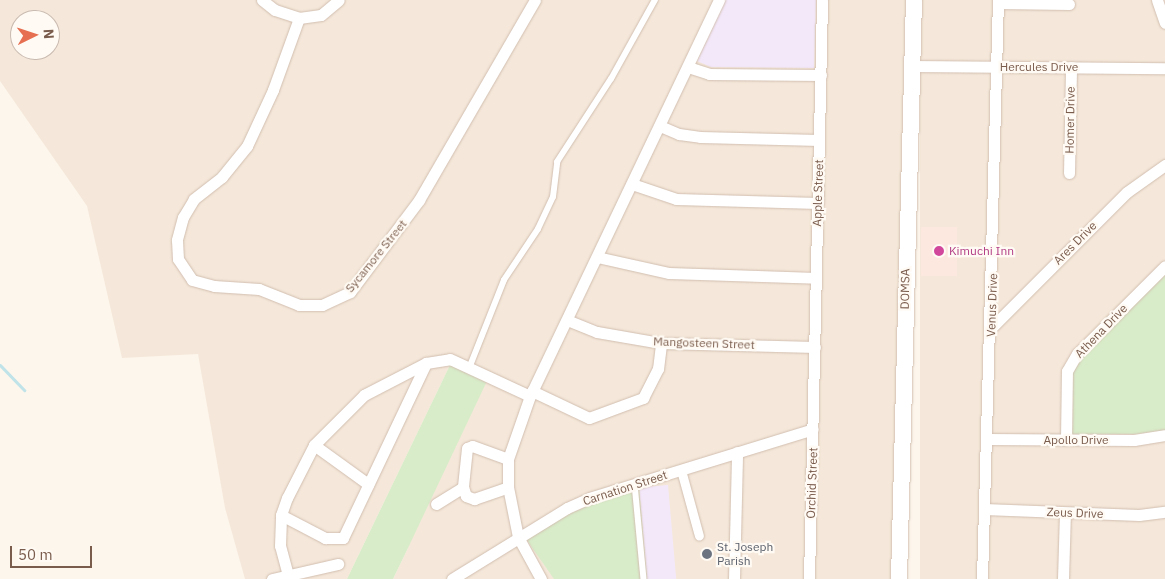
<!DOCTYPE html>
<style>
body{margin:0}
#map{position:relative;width:1165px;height:579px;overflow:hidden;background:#fdf6ec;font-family:"IBM Plex Sans",sans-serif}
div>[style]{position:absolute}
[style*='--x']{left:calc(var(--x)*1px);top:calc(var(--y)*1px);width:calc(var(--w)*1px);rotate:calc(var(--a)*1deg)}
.residential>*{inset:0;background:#f5e8da;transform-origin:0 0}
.commercial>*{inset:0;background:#fde8e0;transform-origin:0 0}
.education>*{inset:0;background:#f3e8fa;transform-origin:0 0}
.green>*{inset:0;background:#d8ecc9}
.stream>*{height:3px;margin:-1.5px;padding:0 1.5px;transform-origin:1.5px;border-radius:1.5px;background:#bfe3e8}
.roads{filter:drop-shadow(0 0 1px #d1beb0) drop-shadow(0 0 1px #d1beb0)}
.service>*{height:5.5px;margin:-2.75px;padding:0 2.75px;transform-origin:2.75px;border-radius:2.75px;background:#fff}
.pedestrian>*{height:9px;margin:-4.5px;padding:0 4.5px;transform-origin:4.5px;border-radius:4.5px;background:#fff}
.minor>*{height:11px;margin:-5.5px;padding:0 5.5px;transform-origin:5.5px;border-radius:5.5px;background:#fff}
.secondary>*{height:16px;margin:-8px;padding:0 8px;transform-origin:8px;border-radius:8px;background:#fff}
.dots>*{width:14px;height:14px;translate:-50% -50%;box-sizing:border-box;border:2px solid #fffaf3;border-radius:50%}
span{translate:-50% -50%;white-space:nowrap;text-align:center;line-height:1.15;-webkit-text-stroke:4.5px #fffaf3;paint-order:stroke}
.street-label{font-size:12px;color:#7a5c4d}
.hotel-label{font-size:12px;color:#b23c85}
.left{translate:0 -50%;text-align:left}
.worship-label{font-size:12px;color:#5b616d}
.north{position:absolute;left:10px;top:10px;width:50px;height:50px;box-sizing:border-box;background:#fffaf3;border:1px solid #cabbb1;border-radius:50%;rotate:86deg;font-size:14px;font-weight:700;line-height:20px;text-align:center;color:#7a5c4d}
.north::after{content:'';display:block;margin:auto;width:18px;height:22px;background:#e76f51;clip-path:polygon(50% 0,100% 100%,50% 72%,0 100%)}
.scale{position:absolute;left:10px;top:546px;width:82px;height:22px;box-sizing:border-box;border:2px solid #7a5c4d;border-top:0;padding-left:6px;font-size:15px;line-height:18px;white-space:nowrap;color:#7a5c4d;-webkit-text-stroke:4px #fffaf3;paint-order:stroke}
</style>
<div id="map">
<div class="residential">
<i style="clip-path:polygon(evenodd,0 0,907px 0,891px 579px,393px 579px,408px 548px,450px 365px,347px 579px,245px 579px,225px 508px,198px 354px,122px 358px,87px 206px,0 81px,0 0,20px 20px,50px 20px,50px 50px,20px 50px,20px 20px)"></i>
<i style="left:920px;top:0;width:245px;height:579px"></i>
</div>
<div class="commercial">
<i style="left:921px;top:227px;width:36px;height:49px"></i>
</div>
<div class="education">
<i style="clip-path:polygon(725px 0,816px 0,814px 68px,711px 67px,697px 61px)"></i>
<i style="left:668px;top:485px;width:94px;height:29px;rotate:85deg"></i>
</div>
<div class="green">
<i style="clip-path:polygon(1165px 275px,1165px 430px,1136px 434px,1072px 434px,1073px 373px,1081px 357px)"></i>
<i style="clip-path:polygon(450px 365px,487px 381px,408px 548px,393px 579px,347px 579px)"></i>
<i style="clip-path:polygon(639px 487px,647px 579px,554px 579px,526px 539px,570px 513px)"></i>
</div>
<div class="stream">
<i style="--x:0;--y:365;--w:35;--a:46"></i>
</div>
<div class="roads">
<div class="service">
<i style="--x:470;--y:366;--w:92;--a:-68.4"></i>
<i style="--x:504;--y:280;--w:61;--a:-56.3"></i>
<i style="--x:538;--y:229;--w:35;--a:-65"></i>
<i style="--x:553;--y:197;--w:35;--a:-83"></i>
<i style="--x:557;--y:162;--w:99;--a:-57"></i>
<i style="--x:611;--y:79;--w:90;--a:-60.9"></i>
<i style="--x:635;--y:484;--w:95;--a:84.6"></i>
</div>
<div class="pedestrian">
<i style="--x:681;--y:470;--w:68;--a:74.7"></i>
</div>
<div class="minor">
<i style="--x:262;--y:0;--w:16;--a:38"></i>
<i style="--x:275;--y:10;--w:25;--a:18"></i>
<i style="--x:299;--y:18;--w:22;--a:-8"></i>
<i style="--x:321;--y:15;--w:23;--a:-40"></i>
<i style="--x:1157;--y:0;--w:24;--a:71"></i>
<i style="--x:998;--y:3;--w:71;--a:0.8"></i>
<i style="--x:299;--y:18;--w:77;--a:109.9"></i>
<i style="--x:273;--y:90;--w:62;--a:114.9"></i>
<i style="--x:247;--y:146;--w:40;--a:129"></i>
<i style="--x:222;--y:177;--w:36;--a:142"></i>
<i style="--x:194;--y:199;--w:21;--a:121"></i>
<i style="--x:183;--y:217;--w:24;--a:105"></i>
<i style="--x:177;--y:240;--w:19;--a:87"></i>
<i style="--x:178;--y:259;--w:25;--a:56"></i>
<i style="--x:192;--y:280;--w:23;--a:15"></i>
<i style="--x:214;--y:286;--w:45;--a:3.8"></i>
<i style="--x:259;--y:289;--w:43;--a:21.8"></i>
<i style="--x:299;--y:305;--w:23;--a:0"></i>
<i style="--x:322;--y:305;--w:31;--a:-25"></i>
<i style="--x:350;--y:292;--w:115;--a:-53.1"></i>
<i style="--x:419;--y:200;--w:231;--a:-59.9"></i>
<i style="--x:912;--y:66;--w:253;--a:0.5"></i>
<i style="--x:688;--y:67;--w:22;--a:18"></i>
<i style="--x:709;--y:74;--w:112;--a:0.5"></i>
<i style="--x:660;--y:126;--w:21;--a:23"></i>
<i style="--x:679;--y:134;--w:21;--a:8"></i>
<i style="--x:700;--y:137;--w:119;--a:1.4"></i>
<i style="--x:1069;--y:173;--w:106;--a:-88.9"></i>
<i style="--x:632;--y:184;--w:46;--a:18.8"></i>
<i style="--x:676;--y:199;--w:142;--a:1.6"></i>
<i style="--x:597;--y:257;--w:74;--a:12.5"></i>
<i style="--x:669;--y:273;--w:147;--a:1.9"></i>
<i style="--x:567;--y:320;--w:32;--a:22"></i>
<i style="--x:597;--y:332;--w:65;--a:9.8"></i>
<i style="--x:661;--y:343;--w:154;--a:1.5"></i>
<i style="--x:991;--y:328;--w:192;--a:-45"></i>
<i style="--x:1127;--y:192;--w:47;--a:-35.4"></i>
<i style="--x:532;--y:391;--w:63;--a:25.3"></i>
<i style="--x:589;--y:418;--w:58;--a:-20.3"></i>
<i style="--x:643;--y:398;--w:33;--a:-63"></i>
<i style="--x:658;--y:369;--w:26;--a:-83"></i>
<i style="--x:987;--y:439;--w:147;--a:0.4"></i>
<i style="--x:1134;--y:440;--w:31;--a:-9"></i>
<i style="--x:1066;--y:440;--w:69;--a:-89.2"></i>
<i style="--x:1067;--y:371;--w:20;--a:-60"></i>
<i style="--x:1077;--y:354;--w:124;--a:-45"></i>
<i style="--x:314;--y:445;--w:67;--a:35.8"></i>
<i style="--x:508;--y:459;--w:38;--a:-160"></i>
<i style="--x:472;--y:446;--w:5;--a:158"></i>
<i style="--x:467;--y:448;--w:39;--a:96"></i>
<i style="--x:463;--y:487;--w:9;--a:72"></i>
<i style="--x:466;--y:496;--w:9;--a:21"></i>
<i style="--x:474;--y:499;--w:36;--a:-19"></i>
<i style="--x:436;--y:504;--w:32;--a:-32"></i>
<i style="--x:984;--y:509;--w:155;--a:2.2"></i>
<i style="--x:1139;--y:515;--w:26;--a:-7"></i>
<i style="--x:281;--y:515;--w:50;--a:27.6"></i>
<i style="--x:325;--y:538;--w:18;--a:0"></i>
<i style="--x:343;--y:538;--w:194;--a:-64.6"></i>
<i style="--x:272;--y:579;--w:68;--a:-12.8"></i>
<i style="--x:289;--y:579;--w:34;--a:-105"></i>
<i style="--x:280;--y:546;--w:31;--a:-88"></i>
<i style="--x:281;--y:515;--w:18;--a:-71"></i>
<i style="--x:287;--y:498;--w:59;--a:-63"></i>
<i style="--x:314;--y:445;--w:71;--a:-45"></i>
<i style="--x:364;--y:395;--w:70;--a:-27.3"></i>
<i style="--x:426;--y:363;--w:24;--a:-9"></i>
<i style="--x:450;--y:359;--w:88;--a:24.8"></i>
<i style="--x:452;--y:579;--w:135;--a:-31.7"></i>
<i style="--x:567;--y:508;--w:24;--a:-24"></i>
<i style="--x:589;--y:498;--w:234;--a:-17.1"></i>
<i style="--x:541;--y:579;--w:48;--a:-118.7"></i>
<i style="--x:518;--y:537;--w:51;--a:-101.3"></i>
<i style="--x:508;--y:487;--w:28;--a:-90"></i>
<i style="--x:508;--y:459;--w:67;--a:-70.8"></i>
<i style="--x:530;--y:396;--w:439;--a:-64.5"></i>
<i style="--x:734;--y:579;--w:127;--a:-88.6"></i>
<i style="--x:809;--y:579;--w:579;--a:-88.71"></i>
<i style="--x:982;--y:579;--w:579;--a:-88.42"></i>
<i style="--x:1063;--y:579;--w:66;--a:-88.3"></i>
</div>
<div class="secondary">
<i style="--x:899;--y:579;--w:579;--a:-88.52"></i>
</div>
</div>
<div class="dots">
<i style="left:939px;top:251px;background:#d1479c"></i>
<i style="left:707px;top:554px;background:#6b7280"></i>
</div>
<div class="street-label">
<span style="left:1039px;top:67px">Hercules Drive</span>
<span style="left:1070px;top:120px;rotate:-89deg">Homer Drive</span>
<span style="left:818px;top:193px;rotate:-88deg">Apple Street</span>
<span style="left:1075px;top:243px;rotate:-45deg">Ares Drive</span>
<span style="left:376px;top:256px;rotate:-51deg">Sycamore Street</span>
<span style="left:905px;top:289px;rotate:-89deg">DOMSA</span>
<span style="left:992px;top:305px;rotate:-88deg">Venus Drive</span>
<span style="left:1101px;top:331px;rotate:-46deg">Athena Drive</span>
<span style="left:704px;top:343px;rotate:2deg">Mangosteen Street</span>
<span style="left:1076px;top:440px">Apollo Drive</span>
<span style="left:812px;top:483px;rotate:-88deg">Orchid Street</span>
<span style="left:625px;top:488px;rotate:-18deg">Carnation Street</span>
<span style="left:1075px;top:513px;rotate:2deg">Zeus Drive</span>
</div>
<div class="hotel-label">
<span class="left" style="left:949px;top:251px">Kimuchi Inn</span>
</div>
<div class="worship-label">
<span class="left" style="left:717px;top:554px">St. Joseph<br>Parish</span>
</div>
<div class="north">N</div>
<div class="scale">50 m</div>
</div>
